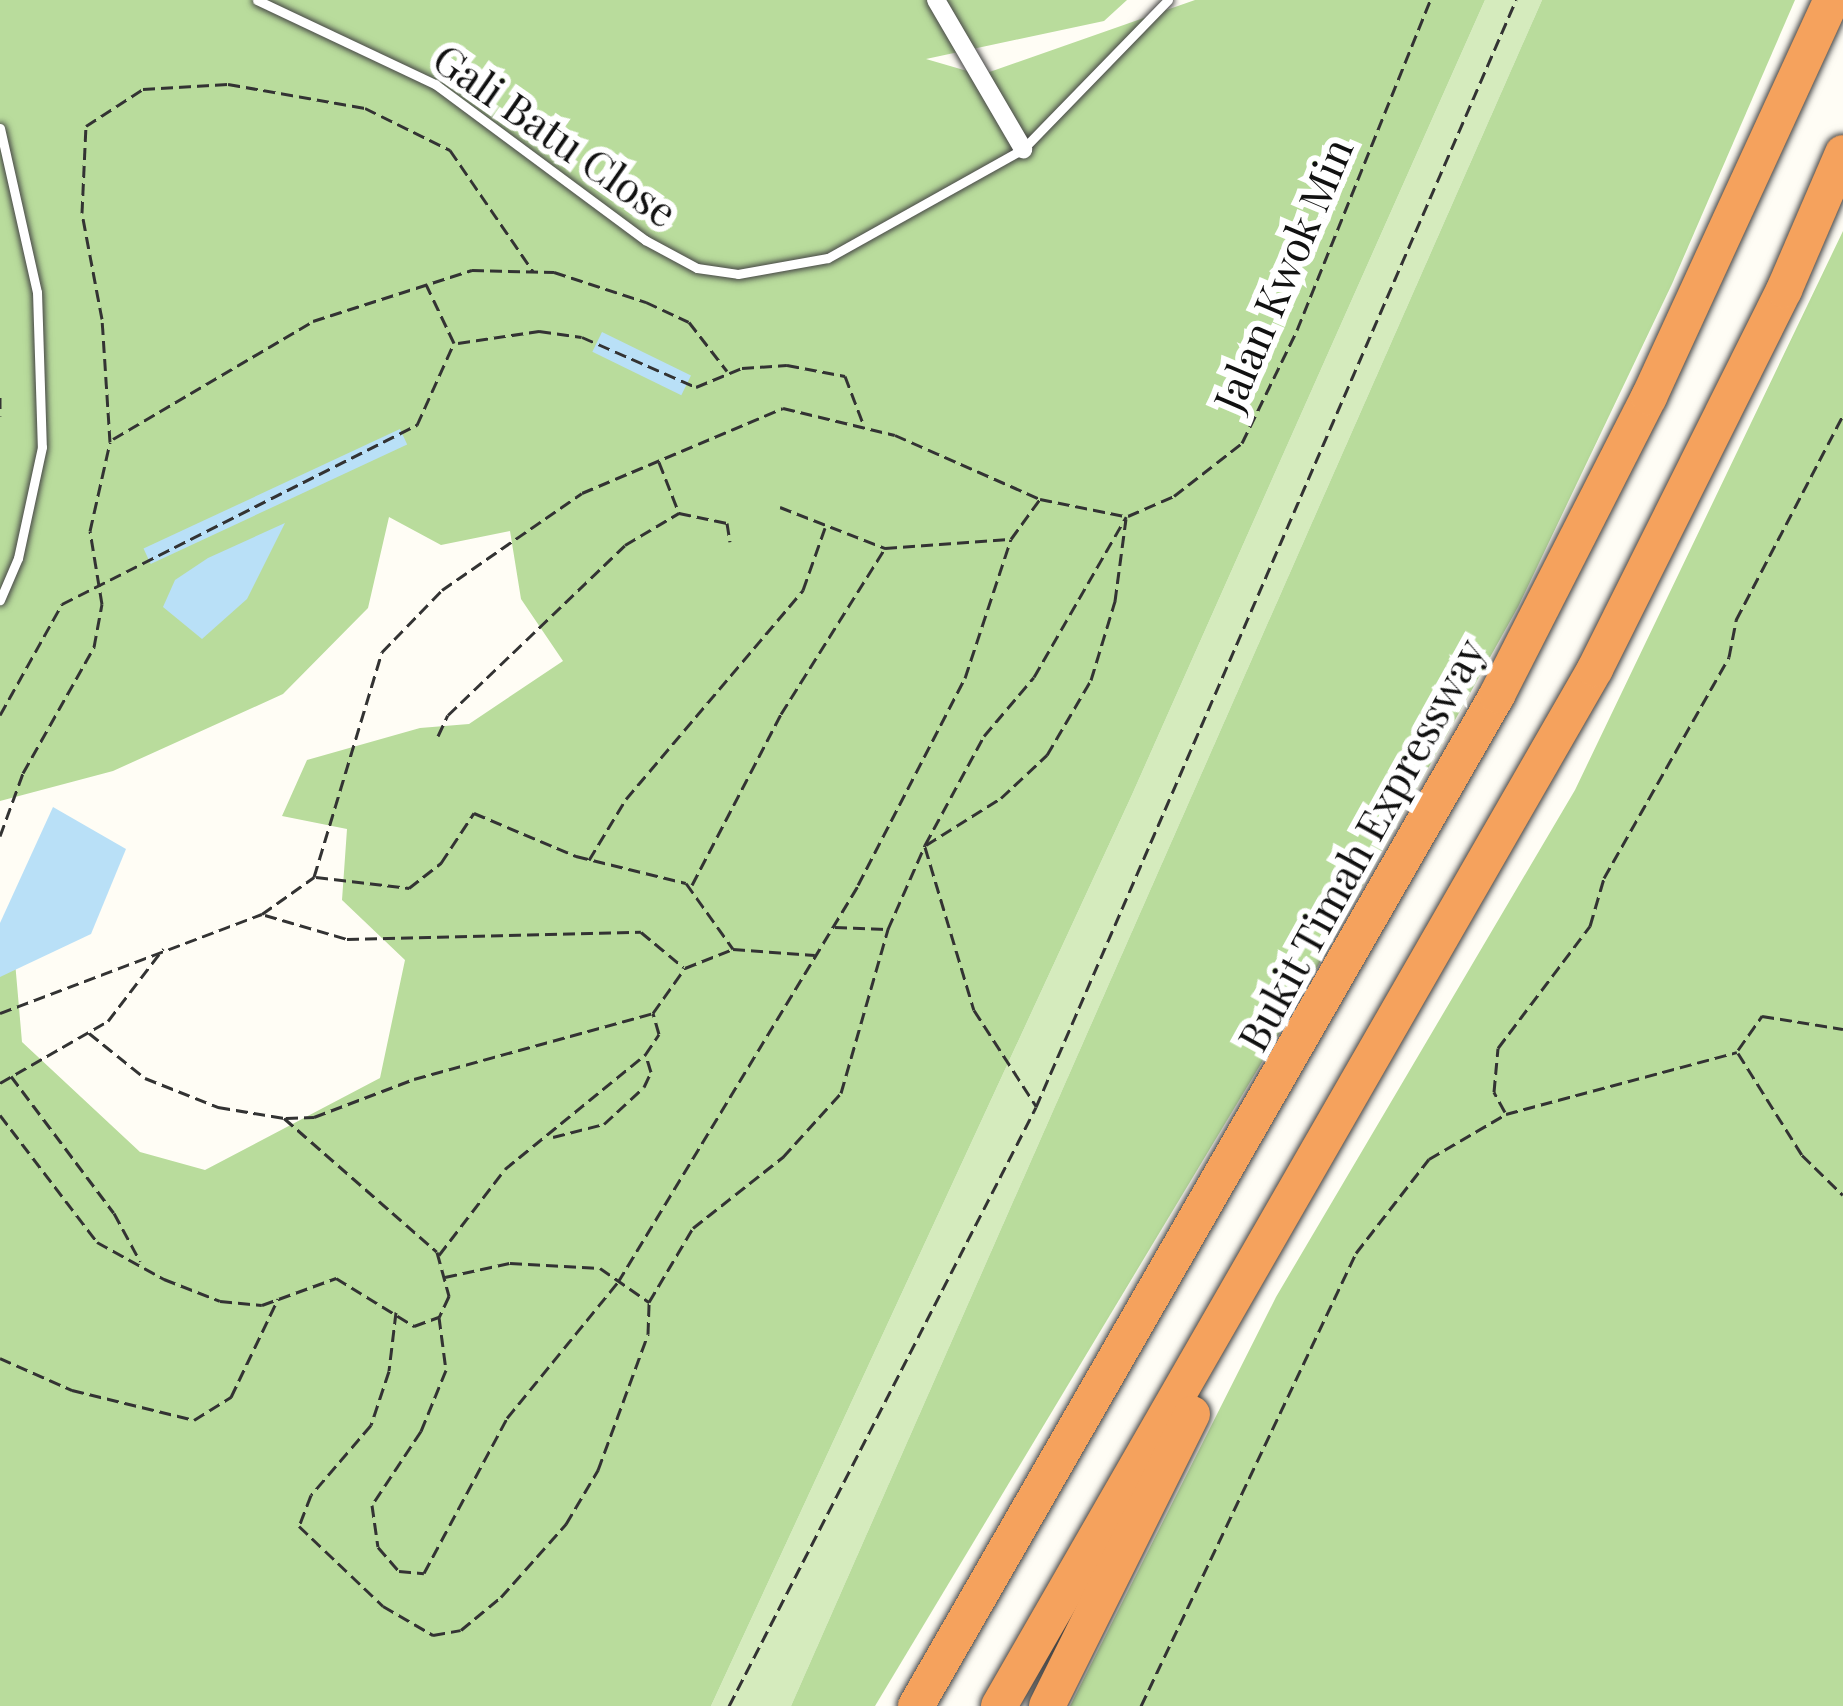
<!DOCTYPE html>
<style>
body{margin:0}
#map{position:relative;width:1843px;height:1706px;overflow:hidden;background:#fffdf5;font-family:"Playfair Display",serif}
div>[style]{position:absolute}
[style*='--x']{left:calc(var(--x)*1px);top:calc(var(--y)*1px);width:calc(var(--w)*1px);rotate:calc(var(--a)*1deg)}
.green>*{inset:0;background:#d5ebbd}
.forest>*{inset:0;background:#b9dc9c}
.water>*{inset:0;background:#b9e0f7;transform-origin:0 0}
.path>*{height:3px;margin-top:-1.5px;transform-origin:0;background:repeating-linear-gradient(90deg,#333 0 12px,transparent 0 18px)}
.roads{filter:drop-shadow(0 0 3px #444) drop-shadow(0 0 3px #444)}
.lane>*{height:9px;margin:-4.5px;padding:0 4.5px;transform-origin:4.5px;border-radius:4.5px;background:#fff}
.street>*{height:18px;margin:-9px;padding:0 9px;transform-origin:9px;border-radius:9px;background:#fff}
.highway>*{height:36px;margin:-18px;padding:0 18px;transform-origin:18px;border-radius:18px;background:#f5a25d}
span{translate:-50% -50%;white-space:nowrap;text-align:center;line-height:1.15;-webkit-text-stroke:12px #fff;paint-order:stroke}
.street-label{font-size:42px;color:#111}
</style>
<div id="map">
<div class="green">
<i style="clip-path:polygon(1485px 0,1542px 0,791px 1706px,711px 1706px,1131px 797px)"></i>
</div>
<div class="forest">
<i style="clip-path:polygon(0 0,1127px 0,1104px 21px,926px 59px,981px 75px,1195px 0,1485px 0,1131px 797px,711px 1706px,0 1706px,0 933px,14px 950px,22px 1042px,140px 1152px,205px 1170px,380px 1078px,405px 960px,342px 900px,347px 829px,282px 816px,307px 760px,420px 728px,469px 724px,563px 661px,521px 599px,510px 531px,441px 545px,389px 517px,368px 608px,283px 694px,113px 771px,0 801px)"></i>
<i style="clip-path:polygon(1542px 0,1795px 0,1672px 284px,1518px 607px,1294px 1009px,875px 1706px,791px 1706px)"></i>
<i style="clip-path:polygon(1843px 231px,1843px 1706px,1070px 1706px,1276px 1297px,1575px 790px)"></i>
</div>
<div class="water">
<i style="left:602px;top:332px;width:99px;height:22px;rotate:26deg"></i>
<i style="left:400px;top:429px;width:17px;height:283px;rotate:65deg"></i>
<i style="clip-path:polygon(285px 523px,247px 599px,202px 639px,163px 607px,175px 580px,208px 558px)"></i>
<i style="clip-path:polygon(53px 807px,126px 849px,91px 934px,0 977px,0 923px)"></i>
</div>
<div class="path">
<i style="--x:458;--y:343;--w:82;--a:-8.4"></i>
<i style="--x:539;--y:331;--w:43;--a:7.9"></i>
<i style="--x:582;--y:337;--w:124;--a:23.7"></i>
<i style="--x:696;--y:387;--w:50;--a:-22.4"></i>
<i style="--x:742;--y:368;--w:45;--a:-3.8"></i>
<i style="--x:787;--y:365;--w:59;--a:10.7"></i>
<i style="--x:845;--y:376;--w:53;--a:69.2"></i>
<i style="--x:0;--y:397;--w:19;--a:90"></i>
<i style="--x:113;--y:439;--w:232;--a:-30.5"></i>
<i style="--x:313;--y:321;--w:167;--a:-17.8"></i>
<i style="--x:472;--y:270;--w:82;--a:1.4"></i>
<i style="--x:554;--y:272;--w:97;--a:18.1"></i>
<i style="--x:646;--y:302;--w:47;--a:24.9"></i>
<i style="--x:689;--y:322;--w:62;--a:52.2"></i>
<i style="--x:659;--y:462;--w:55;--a:68.6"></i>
<i style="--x:679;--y:513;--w:49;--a:11.8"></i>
<i style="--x:727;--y:523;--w:19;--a:81"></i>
<i style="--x:780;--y:507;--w:113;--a:21.3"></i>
<i style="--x:885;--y:548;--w:124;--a:-4.2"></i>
<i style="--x:1128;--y:516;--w:50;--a:-23.5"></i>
<i style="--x:1174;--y:496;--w:86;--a:-37.9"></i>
<i style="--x:1242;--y:443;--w:126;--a:-64"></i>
<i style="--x:1297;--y:330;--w:356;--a:-68"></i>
<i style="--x:0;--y:715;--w:127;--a:-60.8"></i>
<i style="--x:62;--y:604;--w:398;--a:-26.8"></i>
<i style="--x:417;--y:425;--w:90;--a:-65.7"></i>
<i style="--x:454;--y:343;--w:65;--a:-115.4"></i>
<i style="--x:438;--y:736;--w:23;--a:-65"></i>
<i style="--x:448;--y:715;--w:245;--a:-43.8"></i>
<i style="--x:625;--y:545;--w:63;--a:-30.7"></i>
<i style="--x:0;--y:836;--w:67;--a:-69.9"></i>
<i style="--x:23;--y:773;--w:145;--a:-60.6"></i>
<i style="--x:94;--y:647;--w:44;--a:-79.5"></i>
<i style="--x:102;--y:604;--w:74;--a:-99.3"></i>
<i style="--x:90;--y:531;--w:91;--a:-77.3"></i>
<i style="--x:110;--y:442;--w:123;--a:-93.7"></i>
<i style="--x:102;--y:319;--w:108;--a:-100.7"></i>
<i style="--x:82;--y:213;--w:87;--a:-87.4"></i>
<i style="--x:86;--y:126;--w:68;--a:-33"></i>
<i style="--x:143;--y:89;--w:85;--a:-3.4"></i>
<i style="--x:228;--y:84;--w:139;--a:9.9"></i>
<i style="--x:365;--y:108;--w:95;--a:26.3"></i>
<i style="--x:450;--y:150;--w:147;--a:55.6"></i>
<i style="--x:926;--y:845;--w:89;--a:-32.1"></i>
<i style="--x:1001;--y:798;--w:63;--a:-43.1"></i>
<i style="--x:1047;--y:755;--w:87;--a:-59.6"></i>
<i style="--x:1091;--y:680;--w:83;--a:-73.1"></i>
<i style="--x:1115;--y:601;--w:83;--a:-82.4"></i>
<i style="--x:925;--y:847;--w:170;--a:73.3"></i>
<i style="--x:974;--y:1010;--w:114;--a:57.1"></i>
<i style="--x:589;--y:860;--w:71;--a:-58.8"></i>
<i style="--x:626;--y:799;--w:274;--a:-49.7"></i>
<i style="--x:803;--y:590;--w:66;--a:-70.5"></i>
<i style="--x:316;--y:877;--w:94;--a:6.7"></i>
<i style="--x:409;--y:888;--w:41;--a:-38"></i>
<i style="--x:441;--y:863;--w:60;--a:-56.6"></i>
<i style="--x:474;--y:813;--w:111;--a:22.9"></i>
<i style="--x:576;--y:856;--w:113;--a:13.8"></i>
<i style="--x:686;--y:883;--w:81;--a:54.5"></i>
<i style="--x:692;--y:885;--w:193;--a:-62.5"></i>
<i style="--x:781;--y:714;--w:196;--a:-57.9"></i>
<i style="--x:265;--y:915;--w:85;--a:16.3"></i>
<i style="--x:347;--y:939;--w:294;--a:-1.4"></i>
<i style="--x:641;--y:932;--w:55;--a:39.8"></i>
<i style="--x:835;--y:927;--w:51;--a:2.2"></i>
<i style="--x:0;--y:1013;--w:280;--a:-20.7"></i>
<i style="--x:262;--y:914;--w:64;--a:-35.4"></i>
<i style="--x:314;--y:877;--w:235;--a:-73.2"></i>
<i style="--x:382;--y:652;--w:86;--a:-45.9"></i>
<i style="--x:442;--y:590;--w:170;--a:-34.7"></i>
<i style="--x:582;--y:493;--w:218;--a:-22.9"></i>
<i style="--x:783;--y:408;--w:115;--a:13.6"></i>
<i style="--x:895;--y:435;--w:158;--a:23.8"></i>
<i style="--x:1040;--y:499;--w:86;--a:11.4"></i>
<i style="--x:89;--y:1033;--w:72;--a:38.8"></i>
<i style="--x:145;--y:1078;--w:79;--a:21.7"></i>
<i style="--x:218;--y:1107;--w:67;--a:9.5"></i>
<i style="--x:284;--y:1118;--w:203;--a:41.2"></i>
<i style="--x:437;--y:1252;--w:46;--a:74.7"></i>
<i style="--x:449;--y:1296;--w:23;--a:115"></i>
<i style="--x:439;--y:1317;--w:53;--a:82.5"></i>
<i style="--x:446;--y:1370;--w:66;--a:112.3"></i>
<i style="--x:421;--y:1431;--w:89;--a:123.5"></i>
<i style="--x:372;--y:1505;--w:42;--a:81.9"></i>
<i style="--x:378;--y:1547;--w:32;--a:49"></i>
<i style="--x:399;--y:1571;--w:25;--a:5"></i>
<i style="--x:424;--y:1573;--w:176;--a:-61.8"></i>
<i style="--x:507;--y:1418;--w:176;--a:-50.8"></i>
<i style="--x:618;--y:1282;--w:464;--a:-58.8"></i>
<i style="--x:858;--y:885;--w:233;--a:-62.7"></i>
<i style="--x:965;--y:678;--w:146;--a:-71.7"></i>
<i style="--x:1011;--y:539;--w:49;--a:-54.1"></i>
<i style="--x:1738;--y:1050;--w:42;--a:-54.8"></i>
<i style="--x:1762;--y:1016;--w:82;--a:9.1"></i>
<i style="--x:1738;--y:1053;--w:120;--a:57.9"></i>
<i style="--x:1802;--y:1155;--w:57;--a:44.3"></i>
<i style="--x:11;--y:1076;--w:171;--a:53.1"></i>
<i style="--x:114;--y:1213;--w:55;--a:61.6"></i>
<i style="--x:0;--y:1083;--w:125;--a:-29.9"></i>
<i style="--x:108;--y:1021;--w:91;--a:-52.6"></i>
<i style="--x:1505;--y:1112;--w:23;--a:-119"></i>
<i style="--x:1494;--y:1092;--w:44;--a:-84.8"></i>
<i style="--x:1498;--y:1048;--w:153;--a:-53"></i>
<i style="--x:1590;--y:926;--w:50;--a:-73.7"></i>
<i style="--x:1604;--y:878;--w:254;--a:-60.5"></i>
<i style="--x:1729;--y:657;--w:38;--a:-79"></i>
<i style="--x:1736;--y:620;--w:231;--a:-62.4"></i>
<i style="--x:0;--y:1115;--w:160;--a:52.6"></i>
<i style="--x:97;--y:1242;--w:77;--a:28.9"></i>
<i style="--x:164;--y:1279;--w:60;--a:21.4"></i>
<i style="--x:220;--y:1301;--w:42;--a:5.4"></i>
<i style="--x:262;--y:1305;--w:79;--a:-20"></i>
<i style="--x:336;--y:1278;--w:92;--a:31.6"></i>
<i style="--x:414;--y:1326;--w:27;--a:-20"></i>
<i style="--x:286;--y:1118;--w:28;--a:-2"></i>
<i style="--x:314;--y:1117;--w:107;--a:-20.8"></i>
<i style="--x:414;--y:1079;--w:248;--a:-15.4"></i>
<i style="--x:653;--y:1013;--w:55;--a:-54.6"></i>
<i style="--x:685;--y:968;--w:52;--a:-21.6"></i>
<i style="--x:733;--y:949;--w:82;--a:4.2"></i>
<i style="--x:553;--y:1137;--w:53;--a:-14.3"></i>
<i style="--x:604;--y:1124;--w:54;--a:-42.8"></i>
<i style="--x:644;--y:1087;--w:17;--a:-65"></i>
<i style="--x:651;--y:1072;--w:17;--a:-107"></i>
<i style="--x:439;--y:1255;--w:108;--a:-52.5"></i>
<i style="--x:505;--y:1169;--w:181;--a:-39.2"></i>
<i style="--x:645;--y:1055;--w:25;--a:-56"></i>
<i style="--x:659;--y:1034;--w:22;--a:-106"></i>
<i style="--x:445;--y:1277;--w:66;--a:-12.2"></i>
<i style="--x:510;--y:1263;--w:90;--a:3.2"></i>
<i style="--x:600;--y:1268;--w:60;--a:34.8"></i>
<i style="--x:396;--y:1312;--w:59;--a:96.8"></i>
<i style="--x:389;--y:1371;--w:57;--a:108.4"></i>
<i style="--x:371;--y:1425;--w:92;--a:130.6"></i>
<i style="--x:311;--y:1495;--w:33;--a:111"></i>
<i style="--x:299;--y:1526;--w:116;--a:43.6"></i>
<i style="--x:383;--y:1606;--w:58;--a:30.1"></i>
<i style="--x:433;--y:1635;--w:28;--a:-10"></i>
<i style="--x:461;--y:1630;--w:52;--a:-39.5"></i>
<i style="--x:501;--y:1597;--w:98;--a:-48.3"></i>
<i style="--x:566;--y:1524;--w:63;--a:-59.3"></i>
<i style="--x:598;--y:1470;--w:145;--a:-69.8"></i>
<i style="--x:648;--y:1334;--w:32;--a:-88"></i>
<i style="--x:649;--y:1302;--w:86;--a:-59.3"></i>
<i style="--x:693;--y:1228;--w:115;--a:-38.3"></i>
<i style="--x:783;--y:1157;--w:86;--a:-47.8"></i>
<i style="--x:841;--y:1093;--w:171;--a:-74"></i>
<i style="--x:888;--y:929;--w:92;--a:-66.2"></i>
<i style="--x:925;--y:845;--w:124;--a:-61.6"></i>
<i style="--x:984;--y:736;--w:77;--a:-49.7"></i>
<i style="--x:1034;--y:677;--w:185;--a:-60.1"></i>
<i style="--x:0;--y:1358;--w:79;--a:24"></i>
<i style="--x:72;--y:1390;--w:126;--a:13.8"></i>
<i style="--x:194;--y:1420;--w:44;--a:-31.9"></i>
<i style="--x:231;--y:1397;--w:109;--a:-64.4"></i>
<i style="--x:729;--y:1706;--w:673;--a:-62.86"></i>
<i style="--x:1036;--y:1107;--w:1207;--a:-66.56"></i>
<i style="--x:1141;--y:1706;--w:501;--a:-64.61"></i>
<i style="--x:1356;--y:1253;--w:119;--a:-52.2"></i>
<i style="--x:1429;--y:1159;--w:89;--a:-30.3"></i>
<i style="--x:1506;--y:1114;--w:239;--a:-15"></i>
</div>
<div class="roads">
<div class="lane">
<i style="--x:257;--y:0;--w:197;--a:25.3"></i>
<i style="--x:435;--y:84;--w:262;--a:36.6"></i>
<i style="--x:645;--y:240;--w:59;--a:28.3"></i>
<i style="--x:697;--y:268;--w:41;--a:8.3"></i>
<i style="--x:738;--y:274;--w:91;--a:-10.1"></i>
<i style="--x:828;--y:258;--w:223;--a:-29.2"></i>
<i style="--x:1023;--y:149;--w:208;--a:-45.8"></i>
<i style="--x:0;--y:128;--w:168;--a:77.3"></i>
<i style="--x:37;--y:292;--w:155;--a:88.2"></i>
<i style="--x:42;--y:447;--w:114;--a:102.2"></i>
<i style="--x:18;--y:558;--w:46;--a:113.2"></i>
</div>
<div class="street">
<i style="--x:936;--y:0;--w:173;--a:59.7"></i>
</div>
<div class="highway">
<i style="--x:916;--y:1706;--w:1166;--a:-60.11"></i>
<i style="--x:1497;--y:695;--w:335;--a:-63"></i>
<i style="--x:1649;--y:397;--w:437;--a:-65.3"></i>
<i style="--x:999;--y:1706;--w:1196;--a:-60.11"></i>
<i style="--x:1595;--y:669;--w:424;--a:-63.5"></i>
<i style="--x:1784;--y:290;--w:149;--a:-66.7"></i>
<i style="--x:1047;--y:1706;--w:326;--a:-63.6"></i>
</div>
</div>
<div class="street-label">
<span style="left:556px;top:134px;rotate:35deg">Gali Batu Close</span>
<span style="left:1282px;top:274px;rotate:-67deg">Jalan Kwok Min</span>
<span style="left:1360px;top:844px;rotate:-61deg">Bukit Timah Expressway</span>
</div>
</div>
